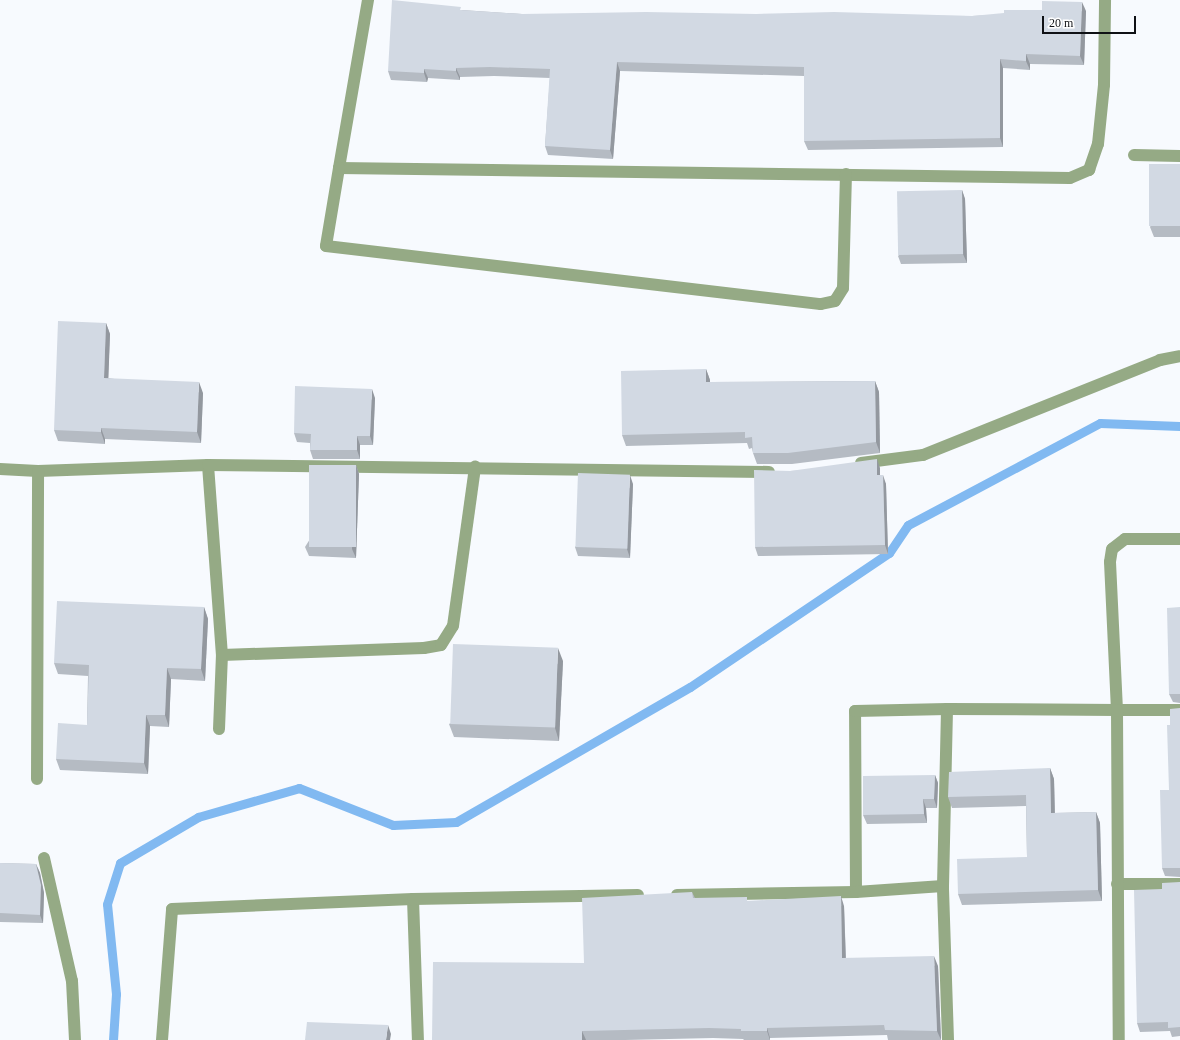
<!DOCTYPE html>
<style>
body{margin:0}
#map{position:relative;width:1180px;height:1040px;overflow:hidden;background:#f7fafe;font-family:Georgia,serif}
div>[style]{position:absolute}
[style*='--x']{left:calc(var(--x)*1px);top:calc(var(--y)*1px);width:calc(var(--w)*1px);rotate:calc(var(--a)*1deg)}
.stream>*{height:9px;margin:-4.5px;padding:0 4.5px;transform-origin:4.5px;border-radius:4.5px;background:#81b9f1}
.minor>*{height:12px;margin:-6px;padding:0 6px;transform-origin:6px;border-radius:6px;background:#95aa85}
.wall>*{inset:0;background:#b5bbc3}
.shaded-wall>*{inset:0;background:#93989f}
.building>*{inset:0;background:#d2d9e3;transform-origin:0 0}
span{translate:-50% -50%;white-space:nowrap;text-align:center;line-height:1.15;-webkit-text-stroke:4px #fff;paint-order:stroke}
.scale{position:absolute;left:1042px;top:16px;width:94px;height:18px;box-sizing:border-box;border:2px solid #0f1115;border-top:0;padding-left:5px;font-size:12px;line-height:14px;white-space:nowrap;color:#0f1115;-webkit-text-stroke:3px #fff;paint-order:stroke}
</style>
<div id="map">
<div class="stream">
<i style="--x:113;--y:1040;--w:46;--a:-86.3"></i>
<i style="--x:116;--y:994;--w:90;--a:-95.7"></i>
<i style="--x:107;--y:904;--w:43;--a:-72.4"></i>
<i style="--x:120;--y:863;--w:91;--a:-30.5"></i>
<i style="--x:198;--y:817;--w:105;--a:-16"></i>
<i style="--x:299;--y:788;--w:101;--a:21.5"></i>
<i style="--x:393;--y:825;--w:63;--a:-2.7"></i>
<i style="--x:456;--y:822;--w:270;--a:-30"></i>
<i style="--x:690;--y:687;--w:240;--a:-34"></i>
<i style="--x:889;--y:553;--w:34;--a:-56"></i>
<i style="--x:908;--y:525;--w:217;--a:-28"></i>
<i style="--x:1100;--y:423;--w:80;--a:2.1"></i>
</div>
<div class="minor">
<i style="--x:368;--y:0;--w:170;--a:99.8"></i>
<i style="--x:339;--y:168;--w:731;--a:0.78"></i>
<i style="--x:1070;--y:178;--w:21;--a:-23"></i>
<i style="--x:1089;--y:170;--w:28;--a:-71"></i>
<i style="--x:1098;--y:144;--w:59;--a:-84.2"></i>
<i style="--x:1104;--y:85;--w:85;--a:-89.3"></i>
<i style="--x:1134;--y:155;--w:46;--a:1.2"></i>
<i style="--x:339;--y:168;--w:79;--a:99.5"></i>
<i style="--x:326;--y:246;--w:498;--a:6.7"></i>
<i style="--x:821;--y:304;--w:14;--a:-12"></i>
<i style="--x:835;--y:301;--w:15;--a:-58"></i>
<i style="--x:843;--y:288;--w:114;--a:-88.5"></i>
<i style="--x:861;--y:463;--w:63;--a:-7.4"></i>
<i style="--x:923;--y:455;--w:255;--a:-21.8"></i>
<i style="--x:1160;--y:360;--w:20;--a:-11"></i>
<i style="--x:208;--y:465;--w:191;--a:85.8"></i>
<i style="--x:0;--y:469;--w:38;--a:3"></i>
<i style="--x:38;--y:471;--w:170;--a:-2"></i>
<i style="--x:208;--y:465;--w:561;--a:0.71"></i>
<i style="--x:1180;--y:539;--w:55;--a:180"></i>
<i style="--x:1125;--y:539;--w:16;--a:142"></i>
<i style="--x:1112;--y:549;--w:13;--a:99"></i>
<i style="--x:1110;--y:562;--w:148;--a:87.3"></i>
<i style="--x:1117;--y:710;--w:63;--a:0"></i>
<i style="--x:219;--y:729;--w:74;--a:-87.7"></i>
<i style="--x:222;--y:655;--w:202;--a:-2"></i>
<i style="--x:424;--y:648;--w:17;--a:-10"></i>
<i style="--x:441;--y:645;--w:22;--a:-58"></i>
<i style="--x:453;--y:626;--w:161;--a:-82.1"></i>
<i style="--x:37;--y:779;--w:308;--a:-89.8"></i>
<i style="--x:44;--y:858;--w:126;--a:77.2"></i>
<i style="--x:72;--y:981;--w:59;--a:87.1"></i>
<i style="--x:1117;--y:884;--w:63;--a:0"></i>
<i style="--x:856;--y:892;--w:181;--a:-90.3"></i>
<i style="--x:855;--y:711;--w:92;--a:-1.2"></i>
<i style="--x:677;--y:895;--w:179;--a:-1"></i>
<i style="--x:856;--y:892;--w:87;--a:-3.9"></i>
<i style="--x:413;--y:899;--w:141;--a:88"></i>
<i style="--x:162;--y:1040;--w:131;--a:-85.6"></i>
<i style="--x:172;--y:909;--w:241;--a:-2.4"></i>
<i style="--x:413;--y:899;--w:225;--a:-1"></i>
<i style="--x:948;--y:1040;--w:154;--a:-91.9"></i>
<i style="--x:943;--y:886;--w:177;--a:-88.7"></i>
<i style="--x:947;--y:709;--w:170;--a:0.3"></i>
<i style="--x:1117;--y:710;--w:330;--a:89.7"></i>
</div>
<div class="wall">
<i style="clip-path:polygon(462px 10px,522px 14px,972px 16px,1086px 11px,1084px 65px,1030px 64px,1030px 70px,1003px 68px,1003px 147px,808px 150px,804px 141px,804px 76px,620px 71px,613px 159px,548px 155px,545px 146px,550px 78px,494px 76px,460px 77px,460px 80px,428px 78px,427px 82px,391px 80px,388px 71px)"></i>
<i style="clip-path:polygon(1180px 164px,1180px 237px,1154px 237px,1150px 227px)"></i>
<i style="clip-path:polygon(962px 190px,965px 199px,967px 263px,901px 264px,898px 256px)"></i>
<i style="clip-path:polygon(106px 323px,110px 334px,108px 378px,203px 393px,201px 443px,105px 439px,105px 444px,58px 441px,54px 430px)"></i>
<i style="clip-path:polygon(706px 369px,710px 380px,710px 382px,875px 381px,879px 392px,880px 453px,792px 464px,757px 464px,753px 453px,752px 448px,749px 449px,747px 443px,626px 446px,622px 435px)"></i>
<i style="clip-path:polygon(375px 398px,373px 445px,360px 445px,360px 459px,313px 459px,310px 450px,310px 443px,297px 442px,294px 433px)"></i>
<i style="clip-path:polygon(356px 465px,359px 474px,356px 558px,309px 556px,305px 547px)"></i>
<i style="clip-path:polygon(880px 468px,880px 475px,886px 484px,888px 554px,758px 556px,755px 547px,790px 471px)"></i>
<i style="clip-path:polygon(633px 484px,630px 558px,578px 556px,575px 547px)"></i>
<i style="clip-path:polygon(204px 607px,208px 619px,205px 681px,171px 679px,169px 727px,150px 726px,148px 774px,60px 770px,56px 759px,87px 725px,88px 676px,58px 674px,54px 663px)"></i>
<i style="clip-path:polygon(1180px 607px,1180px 703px,1173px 702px,1169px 694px)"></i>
<i style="clip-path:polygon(563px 661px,559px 741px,454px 737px,449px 724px)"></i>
<i style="clip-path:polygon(1180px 708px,1180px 877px,1165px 876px,1162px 868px,1169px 790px,1170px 725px)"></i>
<i style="clip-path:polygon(1050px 768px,1054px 779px,1055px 813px,1096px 812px,1100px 823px,1102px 901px,962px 905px,958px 894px,1027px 857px,1026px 806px,952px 808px,948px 797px)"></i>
<i style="clip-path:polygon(935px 775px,938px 783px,937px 808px,926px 808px,927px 823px,867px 824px,863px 815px)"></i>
<i style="clip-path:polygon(0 863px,36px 864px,40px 873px,44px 893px,43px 923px,0 922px)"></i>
<i style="clip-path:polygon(1180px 882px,1180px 1036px,1172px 1037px,1170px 1031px,1140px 1032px,1137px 1023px,1162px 889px)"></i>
<i style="clip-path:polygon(692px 892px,695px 898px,749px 901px,844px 906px,846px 958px,938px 966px,941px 1040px,888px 1040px,887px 1035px,770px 1038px,770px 1040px,744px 1040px,743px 1039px,713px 1038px,625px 1040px,432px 1040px,584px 963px)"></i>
</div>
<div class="shaded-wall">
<i style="clip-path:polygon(1082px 2px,1086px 11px,1084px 65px,1080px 56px)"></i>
<i style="clip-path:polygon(1026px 54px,1030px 64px,1030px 70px,1026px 61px)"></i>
<i style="clip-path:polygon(1000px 59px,1003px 68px,1003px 147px,1000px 138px)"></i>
<i style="clip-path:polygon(617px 62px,620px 71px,613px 159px,610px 150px)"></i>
<i style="clip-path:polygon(456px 68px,460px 77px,460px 80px,456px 71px)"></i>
<i style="clip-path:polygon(424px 69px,428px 78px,427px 82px,424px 73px)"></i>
<i style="clip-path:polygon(962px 190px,965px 199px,967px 263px,963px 254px)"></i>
<i style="clip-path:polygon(106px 323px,110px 334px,108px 389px,104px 378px)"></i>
<i style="clip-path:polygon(706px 369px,710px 380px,710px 393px,706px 382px)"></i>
<i style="clip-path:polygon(875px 381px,879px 392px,880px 453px,876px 442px)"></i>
<i style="clip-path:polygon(199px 382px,203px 393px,201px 443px,197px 432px)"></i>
<i style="clip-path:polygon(372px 389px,375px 398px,373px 445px,370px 436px)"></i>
<i style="clip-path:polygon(101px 428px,105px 439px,105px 444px,101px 432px)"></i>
<i style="clip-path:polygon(357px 436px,360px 445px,360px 459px,357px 450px)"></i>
<i style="clip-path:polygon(877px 459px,880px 468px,880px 484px,877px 475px)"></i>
<i style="clip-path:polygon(356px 465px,359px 474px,356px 558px,352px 549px)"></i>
<i style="clip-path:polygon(630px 475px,633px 484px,630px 558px,627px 549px)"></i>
<i style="clip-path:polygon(883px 475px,886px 484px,888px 554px,885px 545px)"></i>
<i style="clip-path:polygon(204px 607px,208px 619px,205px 681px,201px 669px)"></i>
<i style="clip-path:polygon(558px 648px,563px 661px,559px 741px,555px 728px)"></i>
<i style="clip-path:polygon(167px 668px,171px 679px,169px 727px,165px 715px)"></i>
<i style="clip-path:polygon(146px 715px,150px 726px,148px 774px,144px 763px)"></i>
<i style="clip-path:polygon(1050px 768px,1054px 779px,1055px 824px,1051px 813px)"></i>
<i style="clip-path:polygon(935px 775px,938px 783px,937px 808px,934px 799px)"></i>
<i style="clip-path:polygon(923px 799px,926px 808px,927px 823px,924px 814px)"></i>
<i style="clip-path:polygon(1096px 812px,1100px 823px,1102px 901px,1098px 890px)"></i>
<i style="clip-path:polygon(36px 864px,40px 873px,44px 893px,43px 923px,40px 915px)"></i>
<i style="clip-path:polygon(841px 896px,844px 906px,846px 968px,842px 958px)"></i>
<i style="clip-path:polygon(934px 956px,938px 966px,941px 1040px,937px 1031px)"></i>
<i style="clip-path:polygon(388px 1025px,391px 1034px,390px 1040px,386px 1040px)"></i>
<i style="clip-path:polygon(767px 1028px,770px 1038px,770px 1040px,767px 1031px)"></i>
<i style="clip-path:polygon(582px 1031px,586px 1040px,582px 1040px)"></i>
</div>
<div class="building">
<i style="clip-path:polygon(392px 0,461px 7px,460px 10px,522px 14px,646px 12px,756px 14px,834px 12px,972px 16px,1004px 13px,1004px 10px,1042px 10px,1042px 1px,1082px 2px,1080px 56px,1026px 54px,1026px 61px,1000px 59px,1000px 138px,804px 141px,804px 67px,617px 62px,610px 150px,545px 146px,550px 69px,490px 67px,456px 68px,456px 71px,424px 69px,424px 73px,388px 71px)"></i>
<i style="left:1180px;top:164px;width:62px;height:31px;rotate:90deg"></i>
<i style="left:962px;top:190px;width:64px;height:65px;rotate:89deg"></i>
<i style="clip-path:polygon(58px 321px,106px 323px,104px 378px,199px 382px,197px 432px,101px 428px,101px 432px,54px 430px)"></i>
<i style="clip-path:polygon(706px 369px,706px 382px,875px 381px,876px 442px,788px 453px,753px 453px,752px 437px,745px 438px,745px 432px,622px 435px,621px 371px)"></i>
<i style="clip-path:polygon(295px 386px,372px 389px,370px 436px,357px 436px,357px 450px,310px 450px,311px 434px,294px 433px)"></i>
<i style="clip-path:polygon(877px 459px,877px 475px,883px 475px,885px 545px,755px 547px,754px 470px,790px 471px)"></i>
<i style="left:309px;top:465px;width:47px;height:82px"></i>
<i style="left:578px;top:473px;width:52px;height:74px;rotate:2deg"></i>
<i style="clip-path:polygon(57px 601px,204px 607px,201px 669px,167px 668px,165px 715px,146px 715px,144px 763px,56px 759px,58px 723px,87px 725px,89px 665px,54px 663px)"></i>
<i style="clip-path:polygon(1180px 607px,1180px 694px,1169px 694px,1167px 608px)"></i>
<i style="left:453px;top:644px;width:105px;height:80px;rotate:2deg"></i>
<i style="clip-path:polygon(1180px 708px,1180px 868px,1162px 868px,1160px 790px,1169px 790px,1167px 725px,1170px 725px,1170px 709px)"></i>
<i style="clip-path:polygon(1050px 768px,1051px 813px,1096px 812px,1098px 890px,958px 894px,957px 859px,1027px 857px,1026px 795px,948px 797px,949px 772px)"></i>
<i style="clip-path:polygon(935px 775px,934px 799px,923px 799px,924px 814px,863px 815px,863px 776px)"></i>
<i style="clip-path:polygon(0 863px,36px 864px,41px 885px,40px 915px,0 913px)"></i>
<i style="clip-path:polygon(1180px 882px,1180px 1027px,1168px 1028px,1168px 1022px,1137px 1023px,1134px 890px,1162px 889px,1162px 883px)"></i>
<i style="clip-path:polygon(692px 892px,693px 898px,747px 897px,747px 901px,841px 896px,842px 958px,934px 956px,937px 1031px,885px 1030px,884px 1025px,767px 1028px,767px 1031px,741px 1031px,741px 1029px,709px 1028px,582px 1031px,582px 1040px,432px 1040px,433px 962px,584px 963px,582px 898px)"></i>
<i style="clip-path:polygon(307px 1022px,388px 1025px,386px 1040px,305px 1040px)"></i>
</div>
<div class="scale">20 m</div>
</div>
